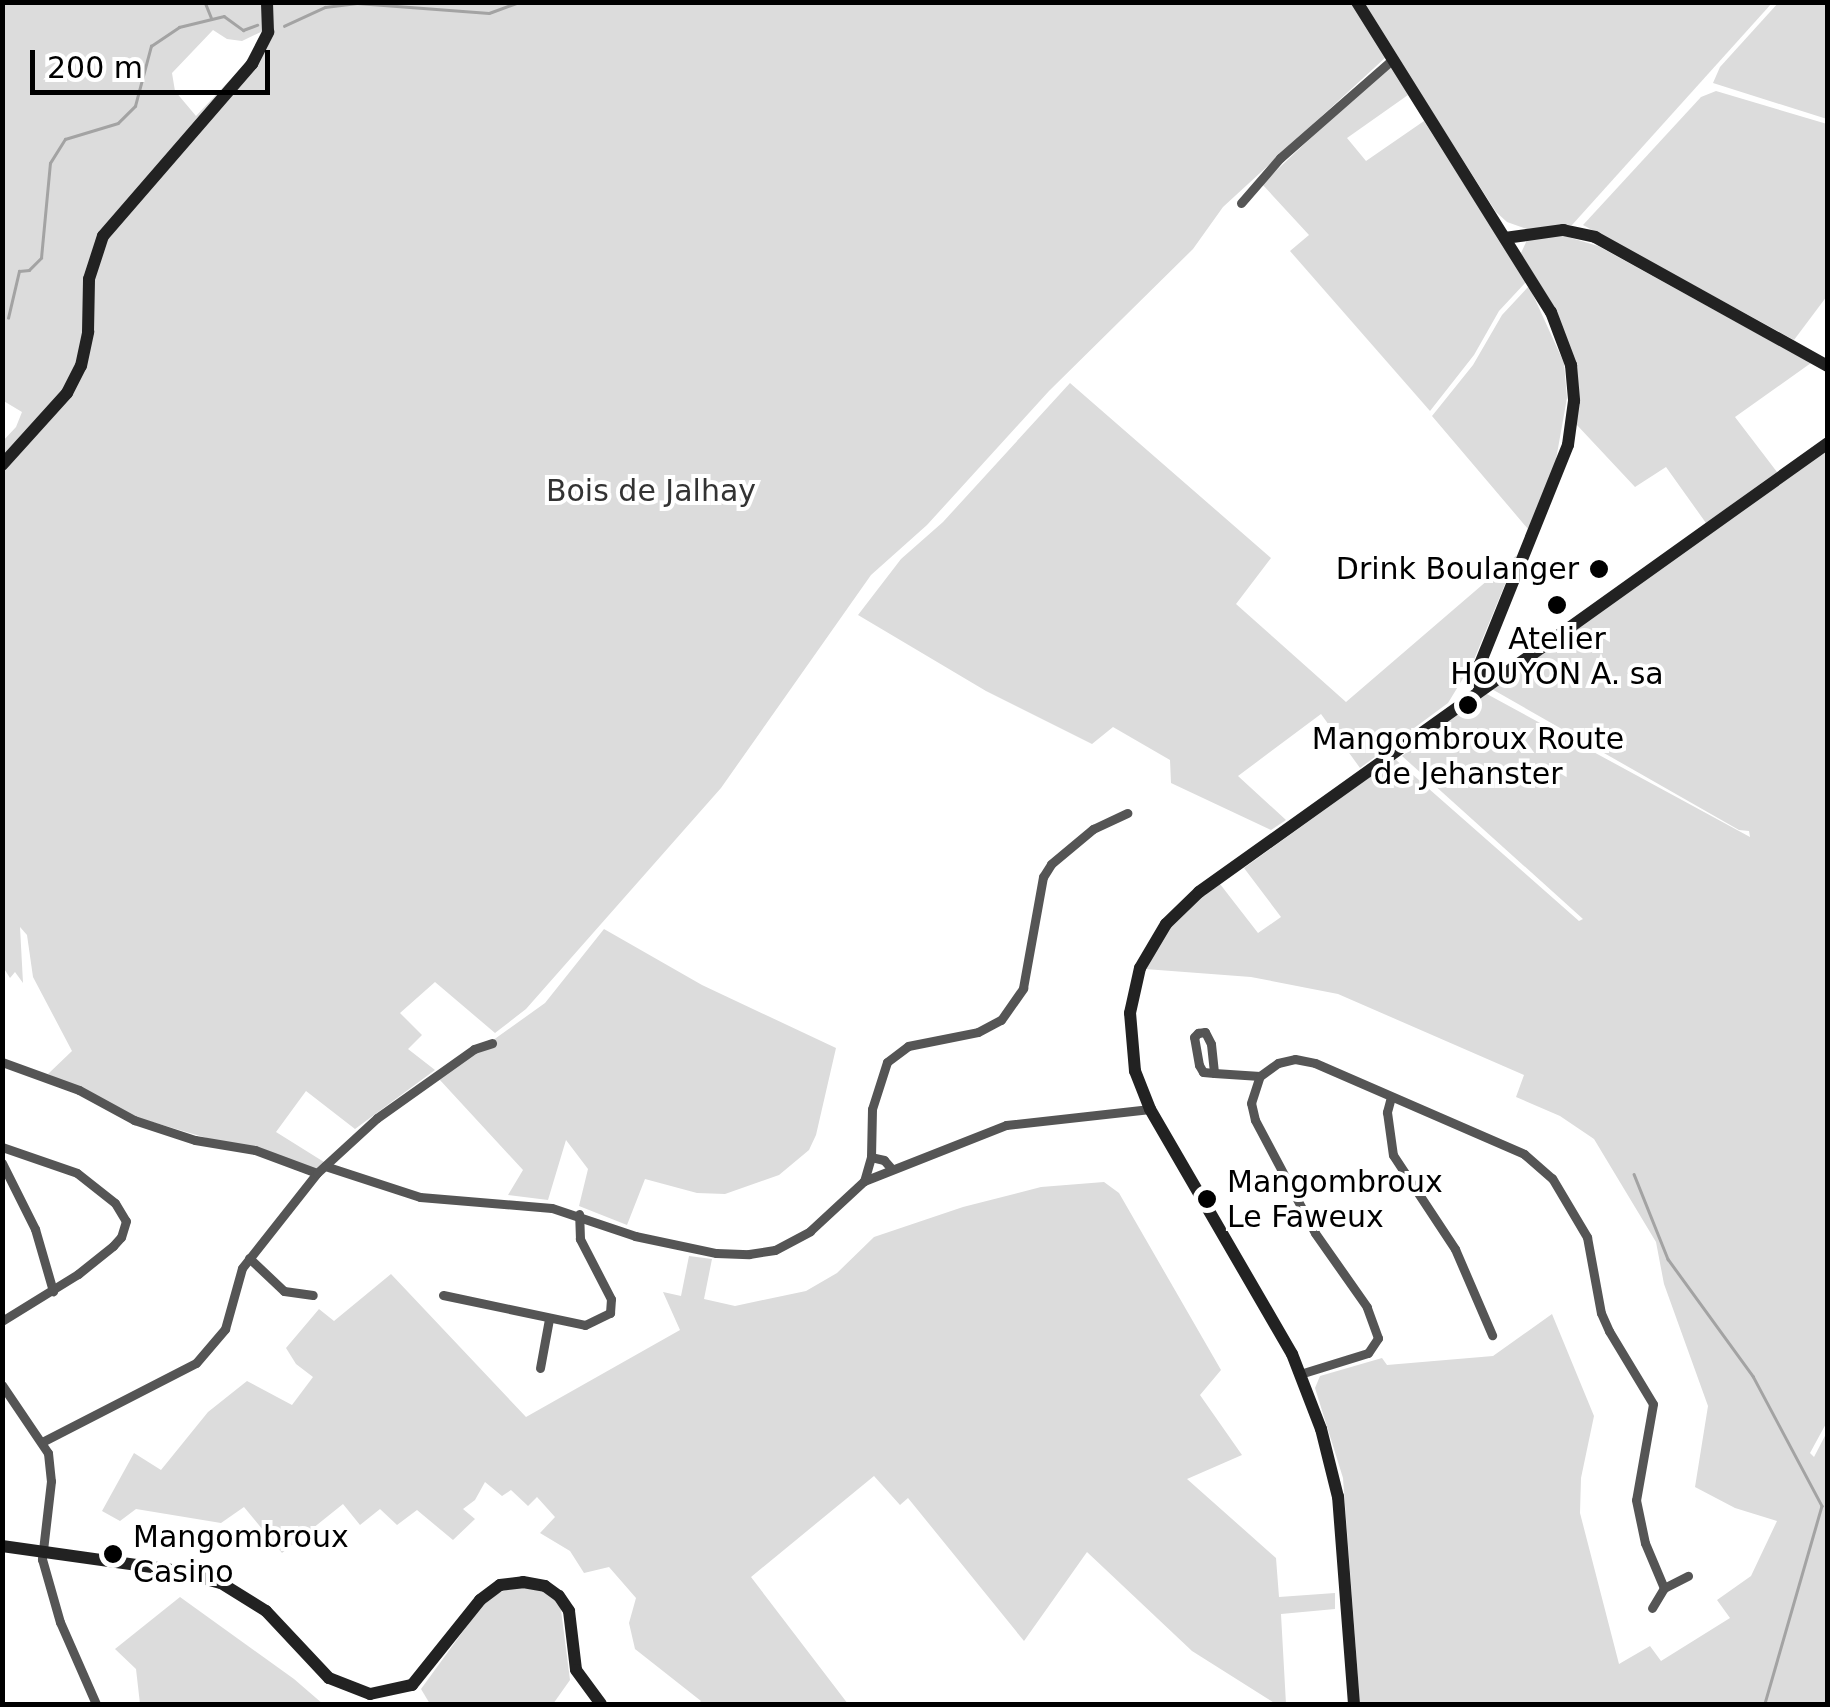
<!DOCTYPE html>
<style>
body{margin:0}
#map{position:relative;width:1830px;height:1707px;overflow:hidden;background:#fff;font-family:"DejaVu Sans",sans-serif}
div>[style]{position:absolute}
[style*='--x']{left:calc(var(--x)*1px);top:calc(var(--y)*1px);width:calc(var(--w)*1px);rotate:calc(var(--a)*1deg)}
.green>*{inset:0;background:#dcdcdc}
.stream>*{height:2.5px;margin:-1.25px;padding:0 1.25px;transform-origin:1.25px;border-radius:1.25px;background:#a3a3a3}
.street>*{height:9px;margin:-4.5px;padding:0 4.5px;transform-origin:4.5px;border-radius:4.5px;background:#555}
.secondary>*{height:12px;margin:-6px;padding:0 6px;transform-origin:6px;border-radius:6px;background:#222}
.dots>*{width:28px;height:28px;translate:-50% -50%;box-sizing:border-box;border:5px solid #fff;border-radius:50%}
span{translate:-50% -50%;white-space:nowrap;text-align:center;line-height:1.15;-webkit-text-stroke:8px #fff;paint-order:stroke}
.park-label{font-size:30px;color:#333}
.poi-label{font-size:30px;color:#000}
.right{translate:-100% -50%;text-align:right}
.left{translate:0 -50%;text-align:left}
.frame{position:absolute;inset:0;border:5px solid #000;pointer-events:none}
.scale{position:absolute;left:30px;top:50px;width:240px;height:45px;box-sizing:border-box;border:5px solid #000;border-top:0;padding-left:12px;font-size:30px;line-height:35px;white-space:nowrap;color:#000;-webkit-text-stroke:8px #fff;paint-order:stroke}
</style>
<div id="map">
<div class="green">
<i style="clip-path:polygon(evenodd,1352px 2px,1386px 57px,1223px 207px,1193px 249px,1049px 391px,927px 525px,871px 575px,721px 788px,526px 1009px,495px 1033px,435px 982px,400px 1013px,422px 1035px,408px 1049px,435px 1070px,355px 1129px,306px 1091px,276px 1132px,324px 1162px,316px 1170px,132px 1116px,48px 1074px,72px 1051px,33px 977px,27px 935px,20px 927px,23px 983px,15px 972px,10px 978px,3px 967px,2px 442px,16px 427px,22px 412px,2px 400px,3px 3px,1352px 2px,213px 30px,227px 39px,242px 41px,263px 31px,244px 65px,196px 116px,175px 91px,172px 73px,213px 30px)"></i>
<i style="clip-path:polygon(1779px 2px,1827px 3px,1827px 119px,1713px 83px,1720px 67px)"></i>
<i style="clip-path:polygon(1363px 3px,1772px 3px,1572px 225px,1527px 229px,1507px 222px,1496px 212px)"></i>
<i style="clip-path:polygon(1392px 67px,1408px 95px,1347px 138px,1366px 161px,1424px 121px,1526px 282px,1499px 311px,1474px 355px,1430px 411px,1290px 251px,1309px 235px,1262px 184px,1370px 82px)"></i>
<i style="clip-path:polygon(1716px 91px,1827px 124px,1827px 296px,1794px 340px,1583px 225px,1701px 97px)"></i>
<i style="clip-path:polygon(1558px 234px,1598px 246px,1811px 363px,1735px 417px,1777px 472px,1706px 523px,1666px 467px,1635px 487px,1576px 424px,1578px 387px,1521px 253px,1527px 240px)"></i>
<i style="clip-path:polygon(1529px 286px,1564px 363px,1567px 398px,1555px 465px,1528px 529px,1432px 416px,1473px 365px,1502px 315px)"></i>
<i style="clip-path:polygon(1070px 383px,1271px 558px,1236px 604px,1346px 702px,1517px 555px,1473px 662px,1448px 703px,1360px 768px,1321px 714px,1238px 776px,1286px 820px,1271px 830px,1171px 783px,1170px 760px,1113px 727px,1092px 744px,986px 691px,858px 615px,901px 559px,943px 522px)"></i>
<i style="clip-path:polygon(1827px 450px,1828px 1420px,1810px 1453px,1814px 1457px,1827px 1432px,1827px 1704px,1360px 1704px,1343px 1478px,1315px 1388px,1320px 1376px,1382px 1358px,1387px 1365px,1493px 1356px,1552px 1314px,1594px 1416px,1581px 1478px,1580px 1513px,1619px 1664px,1650px 1646px,1661px 1661px,1730px 1618px,1717px 1600px,1751px 1576px,1777px 1521px,1735px 1508px,1695px 1487px,1708px 1406px,1664px 1284px,1656px 1242px,1594px 1139px,1560px 1116px,1516px 1097px,1524px 1075px,1338px 994px,1251px 977px,1145px 969px,1161px 937px,1187px 907px,1220px 884px,1258px 933px,1281px 917px,1244px 868px,1395px 759px,1579px 921px,1583px 919px,1402px 756px,1485px 693px,1750px 837px,1749px 831px,1739px 830px,1490px 688px)"></i>
<i style="clip-path:polygon(604px 929px,702px 985px,836px 1048px,816px 1135px,809px 1150px,779px 1175px,725px 1194px,697px 1193px,645px 1179px,627px 1225px,579px 1206px,588px 1169px,566px 1140px,548px 1200px,508px 1195px,523px 1170px,439px 1079px,545px 1003px)"></i>
<i style="clip-path:polygon(1104px 1182px,1119px 1193px,1221px 1370px,1200px 1395px,1242px 1455px,1187px 1479px,1276px 1558px,1279px 1597px,1335px 1593px,1335px 1609px,1281px 1614px,1286px 1704px,1276px 1704px,1192px 1651px,1087px 1552px,1024px 1641px,908px 1498px,900px 1505px,874px 1476px,751px 1577px,848px 1704px,698px 1704px,701px 1701px,635px 1649px,629px 1623px,636px 1598px,609px 1567px,584px 1573px,570px 1551px,540px 1533px,555px 1517px,537px 1497px,528px 1506px,511px 1490px,502px 1496px,485px 1482px,475px 1500px,463px 1509px,475px 1519px,453px 1540px,417px 1510px,397px 1525px,380px 1509px,360px 1525px,343px 1504px,282px 1553px,244px 1507px,221px 1523px,136px 1509px,120px 1521px,102px 1511px,134px 1453px,161px 1470px,208px 1412px,247px 1381px,292px 1405px,313px 1377px,296px 1364px,286px 1348px,319px 1309px,334px 1321px,391px 1274px,526px 1417px,680px 1330px,663px 1292px,681px 1296px,689px 1256px,712px 1259px,704px 1299px,735px 1306px,806px 1291px,837px 1273px,874px 1237px,963px 1207px,1041px 1187px)"></i>
<i style="clip-path:polygon(520px 1585px,547px 1592px,560px 1602px,570px 1680px,553px 1704px,430px 1704px,421px 1689px,480px 1608px,498px 1593px)"></i>
<i style="clip-path:polygon(180px 1597px,294px 1679px,323px 1704px,140px 1704px,136px 1669px,115px 1649px)"></i>
</div>
<div class="stream">
<i style="--x:205;--y:2;--w:18;--a:68"></i>
<i style="--x:284;--y:26;--w:45;--a:-24.9"></i>
<i style="--x:325;--y:7;--w:32;--a:-7"></i>
<i style="--x:357;--y:3;--w:132;--a:4.3"></i>
<i style="--x:489;--y:13;--w:33;--a:-20"></i>
<i style="--x:8;--y:318;--w:48;--a:-76.8"></i>
<i style="--x:19;--y:271;--w:10;--a:-6"></i>
<i style="--x:29;--y:270;--w:17;--a:-45"></i>
<i style="--x:41;--y:258;--w:95;--a:-84.6"></i>
<i style="--x:50;--y:163;--w:28;--a:-58"></i>
<i style="--x:65;--y:139;--w:55;--a:-16.8"></i>
<i style="--x:118;--y:123;--w:24;--a:-45"></i>
<i style="--x:135;--y:106;--w:62;--a:-75.1"></i>
<i style="--x:151;--y:46;--w:34;--a:-34"></i>
<i style="--x:179;--y:27;--w:46;--a:-13.7"></i>
<i style="--x:224;--y:16;--w:24;--a:36"></i>
<i style="--x:243;--y:30;--w:15;--a:-20"></i>
<i style="--x:1634;--y:1174;--w:92;--a:68.2"></i>
<i style="--x:1668;--y:1259;--w:145;--a:54"></i>
<i style="--x:1753;--y:1376;--w:147;--a:62"></i>
<i style="--x:1822;--y:1506;--w:206;--a:106.1"></i>
</div>
<div class="street">
<i style="--x:1241;--y:203;--w:60;--a:-49.1"></i>
<i style="--x:1280;--y:158;--w:150;--a:-41.2"></i>
<i style="--x:2;--y:1062;--w:82;--a:20"></i>
<i style="--x:79;--y:1090;--w:63;--a:28.6"></i>
<i style="--x:134;--y:1120;--w:64;--a:18.2"></i>
<i style="--x:195;--y:1140;--w:61;--a:9.5"></i>
<i style="--x:255;--y:1150;--w:66;--a:20.4"></i>
<i style="--x:1214;--y:1073;--w:11;--a:-175"></i>
<i style="--x:1203;--y:1072;--w:8;--a:-120"></i>
<i style="--x:1199;--y:1065;--w:28;--a:-100"></i>
<i style="--x:1194;--y:1037;--w:6;--a:-45"></i>
<i style="--x:1198;--y:1033;--w:7;--a:-8"></i>
<i style="--x:1205;--y:1032;--w:13;--a:63"></i>
<i style="--x:1211;--y:1044;--w:29;--a:84"></i>
<i style="--x:1214;--y:1073;--w:46;--a:3.7"></i>
<i style="--x:1391;--y:1097;--w:16;--a:105"></i>
<i style="--x:1387;--y:1112;--w:43;--a:82.1"></i>
<i style="--x:1393;--y:1155;--w:113;--a:56.6"></i>
<i style="--x:1455;--y:1249;--w:94;--a:66.7"></i>
<i style="--x:2;--y:1147;--w:79;--a:19.1"></i>
<i style="--x:77;--y:1173;--w:48;--a:38.3"></i>
<i style="--x:115;--y:1203;--w:21;--a:59"></i>
<i style="--x:126;--y:1221;--w:17;--a:107"></i>
<i style="--x:121;--y:1237;--w:12;--a:132"></i>
<i style="--x:113;--y:1246;--w:45;--a:141.3"></i>
<i style="--x:78;--y:1274;--w:89;--a:148.3"></i>
<i style="--x:871;--y:1157;--w:48;--a:-88.8"></i>
<i style="--x:872;--y:1109;--w:49;--a:-72.3"></i>
<i style="--x:887;--y:1062;--w:26;--a:-37"></i>
<i style="--x:908;--y:1046;--w:71;--a:-11.3"></i>
<i style="--x:978;--y:1032;--w:26;--a:-28"></i>
<i style="--x:1001;--y:1020;--w:39;--a:-55"></i>
<i style="--x:1023;--y:988;--w:113;--a:-79.8"></i>
<i style="--x:1043;--y:877;--w:15;--a:-58"></i>
<i style="--x:1051;--y:864;--w:55;--a:-39.8"></i>
<i style="--x:1093;--y:829;--w:38;--a:-25"></i>
<i style="--x:2;--y:1163;--w:74;--a:63.4"></i>
<i style="--x:35;--y:1229;--w:65;--a:73.8"></i>
<i style="--x:325;--y:1166;--w:100;--a:18.1"></i>
<i style="--x:420;--y:1197;--w:132;--a:4.8"></i>
<i style="--x:552;--y:1208;--w:88;--a:18.6"></i>
<i style="--x:635;--y:1236;--w:83;--a:11.9"></i>
<i style="--x:716;--y:1253;--w:33;--a:2"></i>
<i style="--x:749;--y:1254;--w:26;--a:-9"></i>
<i style="--x:775;--y:1250;--w:40;--a:-28"></i>
<i style="--x:810;--y:1231;--w:74;--a:-42.8"></i>
<i style="--x:890;--y:1167;--w:9;--a:-131"></i>
<i style="--x:884;--y:1160;--w:13;--a:-167"></i>
<i style="--x:871;--y:1157;--w:25;--a:106"></i>
<i style="--x:864;--y:1181;--w:153;--a:-21.5"></i>
<i style="--x:1006;--y:1125;--w:145;--a:-6.3"></i>
<i style="--x:249;--y:1258;--w:48;--a:43.3"></i>
<i style="--x:284;--y:1291;--w:29;--a:8"></i>
<i style="--x:443;--y:1295;--w:145;--a:11.9"></i>
<i style="--x:585;--y:1325;--w:28;--a:-26"></i>
<i style="--x:610;--y:1313;--w:14;--a:-86"></i>
<i style="--x:611;--y:1299;--w:68;--a:-117.3"></i>
<i style="--x:580;--y:1239;--w:25;--a:-92"></i>
<i style="--x:540;--y:1368;--w:50;--a:-79.6"></i>
<i style="--x:1300;--y:1374;--w:71;--a:-17.2"></i>
<i style="--x:1368;--y:1353;--w:18;--a:-56"></i>
<i style="--x:1378;--y:1338;--w:33;--a:-110"></i>
<i style="--x:1367;--y:1307;--w:90;--a:-125.1"></i>
<i style="--x:1315;--y:1233;--w:128;--a:-118"></i>
<i style="--x:1255;--y:1120;--w:17;--a:-103"></i>
<i style="--x:1251;--y:1103;--w:28;--a:-72"></i>
<i style="--x:1260;--y:1076;--w:22;--a:-36"></i>
<i style="--x:1278;--y:1063;--w:17;--a:-13"></i>
<i style="--x:1295;--y:1059;--w:20;--a:11"></i>
<i style="--x:1315;--y:1063;--w:228;--a:23.5"></i>
<i style="--x:1524;--y:1154;--w:37;--a:41"></i>
<i style="--x:1552;--y:1178;--w:69;--a:59.3"></i>
<i style="--x:1587;--y:1237;--w:77;--a:79.6"></i>
<i style="--x:1601;--y:1313;--w:20;--a:66"></i>
<i style="--x:1609;--y:1331;--w:85;--a:58.9"></i>
<i style="--x:1653;--y:1404;--w:97;--a:100"></i>
<i style="--x:1636;--y:1500;--w:44;--a:78.2"></i>
<i style="--x:1645;--y:1543;--w:49;--a:67.1"></i>
<i style="--x:2;--y:1385;--w:82;--a:55.9"></i>
<i style="--x:48;--y:1453;--w:28;--a:84"></i>
<i style="--x:51;--y:1481;--w:79;--a:96.6"></i>
<i style="--x:42;--y:1559;--w:66;--a:74.1"></i>
<i style="--x:60;--y:1622;--w:90;--a:66.3"></i>
<i style="--x:42;--y:1442;--w:173;--a:-27.2"></i>
<i style="--x:196;--y:1363;--w:45;--a:-49.5"></i>
<i style="--x:225;--y:1329;--w:63;--a:-74.4"></i>
<i style="--x:242;--y:1268;--w:121;--a:-51.7"></i>
<i style="--x:317;--y:1173;--w:81;--a:-42.5"></i>
<i style="--x:377;--y:1118;--w:119;--a:-35.4"></i>
<i style="--x:474;--y:1049;--w:19;--a:-18"></i>
<i style="--x:1652;--y:1608;--w:23;--a:-59"></i>
<i style="--x:1664;--y:1588;--w:27;--a:-27"></i>
</div>
<div class="secondary">
<i style="--x:1357;--y:2;--w:366;--a:58"></i>
<i style="--x:1551;--y:312;--w:57;--a:69.3"></i>
<i style="--x:1571;--y:365;--w:36;--a:85"></i>
<i style="--x:1574;--y:401;--w:44;--a:97.8"></i>
<i style="--x:1568;--y:445;--w:236;--a:111.9"></i>
<i style="--x:1480;--y:664;--w:26;--a:92"></i>
<i style="--x:1505;--y:238;--w:59;--a:-7.9"></i>
<i style="--x:1563;--y:230;--w:33;--a:12"></i>
<i style="--x:1595;--y:237;--w:266;--a:29"></i>
<i style="--x:2;--y:465;--w:97;--a:-47.9"></i>
<i style="--x:67;--y:393;--w:30;--a:-63"></i>
<i style="--x:81;--y:366;--w:35;--a:-78"></i>
<i style="--x:88;--y:332;--w:53;--a:-88.9"></i>
<i style="--x:89;--y:279;--w:45;--a:-72"></i>
<i style="--x:103;--y:236;--w:228;--a:-49.1"></i>
<i style="--x:252;--y:64;--w:36;--a:-63"></i>
<i style="--x:268;--y:32;--w:30;--a:-92"></i>
<i style="--x:2;--y:1546;--w:173;--a:8"></i>
<i style="--x:173;--y:1570;--w:50;--a:15.2"></i>
<i style="--x:221;--y:1583;--w:53;--a:31.9"></i>
<i style="--x:266;--y:1611;--w:92;--a:46.8"></i>
<i style="--x:329;--y:1678;--w:44;--a:21.3"></i>
<i style="--x:370;--y:1694;--w:43;--a:-12.1"></i>
<i style="--x:412;--y:1685;--w:109;--a:-51.3"></i>
<i style="--x:480;--y:1600;--w:25;--a:-37"></i>
<i style="--x:500;--y:1585;--w:23;--a:-7"></i>
<i style="--x:523;--y:1582;--w:22;--a:10"></i>
<i style="--x:545;--y:1586;--w:17;--a:36"></i>
<i style="--x:559;--y:1596;--w:18;--a:56"></i>
<i style="--x:569;--y:1611;--w:59;--a:83.2"></i>
<i style="--x:576;--y:1670;--w:42;--a:53.7"></i>
<i style="--x:1354;--y:1704;--w:208;--a:-94.4"></i>
<i style="--x:1338;--y:1497;--w:70;--a:-104"></i>
<i style="--x:1321;--y:1429;--w:80;--a:-111.1"></i>
<i style="--x:1292;--y:1354;--w:283;--a:-120.1"></i>
<i style="--x:1150;--y:1109;--w:41;--a:-111.5"></i>
<i style="--x:1135;--y:1071;--w:58;--a:-94.9"></i>
<i style="--x:1130;--y:1013;--w:46;--a:-77.5"></i>
<i style="--x:1140;--y:968;--w:51;--a:-59.4"></i>
<i style="--x:1166;--y:924;--w:46;--a:-44.1"></i>
<i style="--x:1199;--y:892;--w:773;--a:-35.52"></i>
</div>
<div class="dots">
<i style="left:1599px;top:569px;background:#000"></i>
<i style="left:1557px;top:605px;background:#000"></i>
<i style="left:1468px;top:705px;background:#000"></i>
<i style="left:1207px;top:1199px;background:#000"></i>
<i style="left:113px;top:1554px;background:#000"></i>
</div>
<div class="park-label">
<span style="left:651px;top:491px">Bois de Jalhay</span>
</div>
<div class="poi-label">
<span class="right" style="left:1579px;top:569px">Drink Boulanger</span>
<span style="left:1557px;top:656px">Atelier<br>HOUYON A. sa</span>
<span style="left:1468px;top:756px">Mangombroux Route<br>de Jehanster</span>
<span class="left" style="left:1227px;top:1199px">Mangombroux<br>Le Faweux</span>
<span class="left" style="left:133px;top:1554px">Mangombroux<br>Casino</span>
</div>
<div class="frame"></div>
<div class="scale">200 m</div>
</div>
